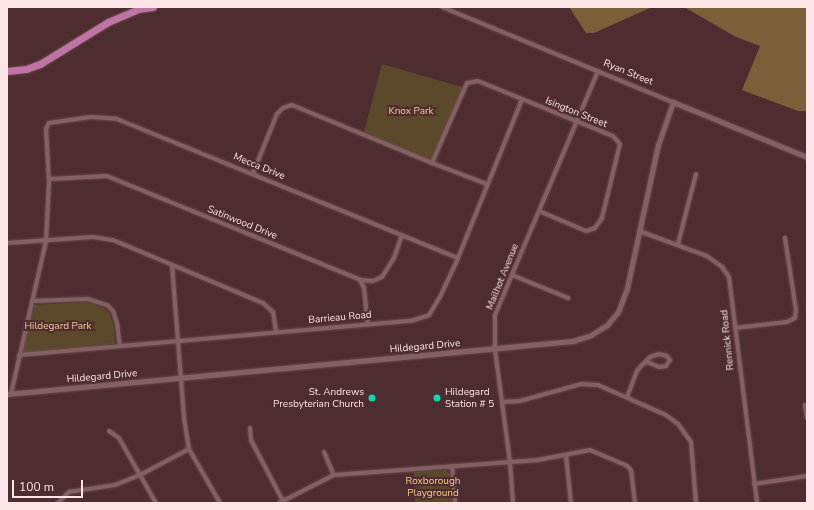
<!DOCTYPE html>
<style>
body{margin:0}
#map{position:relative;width:814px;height:510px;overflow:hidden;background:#4e2d30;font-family:"Nunito Sans",sans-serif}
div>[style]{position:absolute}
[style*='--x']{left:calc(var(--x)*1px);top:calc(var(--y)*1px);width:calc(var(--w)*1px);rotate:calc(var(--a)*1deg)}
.green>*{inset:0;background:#5c492b}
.forest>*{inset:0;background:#796038}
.roads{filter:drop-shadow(0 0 1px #674a4e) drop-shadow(0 0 1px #674a4e)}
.minor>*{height:4px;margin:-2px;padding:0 2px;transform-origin:2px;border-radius:2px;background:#856062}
.tertiary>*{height:5px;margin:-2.5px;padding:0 2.5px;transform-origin:2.5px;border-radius:2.5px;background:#856062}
.motorway>*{height:7px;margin:-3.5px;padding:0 3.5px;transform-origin:3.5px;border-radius:3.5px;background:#c074a5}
.dots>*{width:11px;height:11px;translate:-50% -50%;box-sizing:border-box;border:2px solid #4e2d30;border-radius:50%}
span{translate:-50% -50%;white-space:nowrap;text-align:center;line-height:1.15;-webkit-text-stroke:4px #4e2d30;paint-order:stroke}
.street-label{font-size:10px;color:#fce5e7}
.park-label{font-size:10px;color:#f6cd8b}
.poi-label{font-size:10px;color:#fce5e7}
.right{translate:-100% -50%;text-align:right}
.left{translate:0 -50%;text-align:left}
.frame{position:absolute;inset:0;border:8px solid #fce5e7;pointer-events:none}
.scale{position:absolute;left:12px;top:480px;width:71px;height:18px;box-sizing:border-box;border:2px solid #fce5e7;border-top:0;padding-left:5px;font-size:12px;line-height:14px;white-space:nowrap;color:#fce5e7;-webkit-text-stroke:3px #4e2d30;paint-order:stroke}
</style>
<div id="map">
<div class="green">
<i style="clip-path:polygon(382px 64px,465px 88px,432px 163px,364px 132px)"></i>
<i style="clip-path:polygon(88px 302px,104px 308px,109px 313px,114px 325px,115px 344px,22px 353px,33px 305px)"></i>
<i style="clip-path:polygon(446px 470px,450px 474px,452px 503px,415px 503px,414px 472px)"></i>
</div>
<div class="forest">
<i style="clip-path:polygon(569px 7px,652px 7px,594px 33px,586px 33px)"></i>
<i style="clip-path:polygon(684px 7px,807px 7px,807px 111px,798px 111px,742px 90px,760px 46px,736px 37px)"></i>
</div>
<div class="roads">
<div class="minor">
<i style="--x:442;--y:7;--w:250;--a:22.4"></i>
<i style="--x:432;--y:163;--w:87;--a:-66.4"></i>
<i style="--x:467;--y:83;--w:11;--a:-10"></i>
<i style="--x:478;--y:81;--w:146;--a:22.2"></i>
<i style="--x:613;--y:136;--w:11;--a:49"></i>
<i style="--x:620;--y:144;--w:76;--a:103.7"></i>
<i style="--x:602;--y:218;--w:12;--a:125"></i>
<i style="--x:595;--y:228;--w:9;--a:162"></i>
<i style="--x:586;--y:231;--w:51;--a:-156.9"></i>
<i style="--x:253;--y:173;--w:64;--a:-67.9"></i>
<i style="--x:277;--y:114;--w:8;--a:-45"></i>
<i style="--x:283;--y:108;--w:9;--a:-18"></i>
<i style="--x:292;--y:105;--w:152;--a:22.5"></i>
<i style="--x:432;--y:163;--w:59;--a:20.9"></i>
<i style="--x:49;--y:179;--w:58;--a:-3"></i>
<i style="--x:107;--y:176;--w:274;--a:22.3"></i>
<i style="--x:360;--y:280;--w:13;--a:4"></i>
<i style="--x:373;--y:281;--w:10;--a:-24"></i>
<i style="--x:382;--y:277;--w:22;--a:-58"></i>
<i style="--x:394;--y:258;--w:24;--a:-71"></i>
<i style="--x:639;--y:231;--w:72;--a:20.2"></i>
<i style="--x:707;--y:256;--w:19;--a:36"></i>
<i style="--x:722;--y:267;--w:12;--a:55"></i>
<i style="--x:729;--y:277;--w:228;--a:82.9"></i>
<i style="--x:7;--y:243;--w:86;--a:-4"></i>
<i style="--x:93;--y:237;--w:20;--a:9"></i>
<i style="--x:113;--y:240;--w:163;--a:22.8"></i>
<i style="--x:263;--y:303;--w:13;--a:42"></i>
<i style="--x:273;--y:312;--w:19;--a:81"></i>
<i style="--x:678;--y:244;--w:72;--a:-75.6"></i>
<i style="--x:172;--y:265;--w:153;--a:85.5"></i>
<i style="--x:184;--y:418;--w:31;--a:81"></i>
<i style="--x:189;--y:449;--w:62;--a:60.1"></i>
<i style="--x:512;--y:275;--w:61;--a:22.3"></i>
<i style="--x:360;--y:280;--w:9;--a:63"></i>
<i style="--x:364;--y:288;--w:36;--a:84"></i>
<i style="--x:32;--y:301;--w:56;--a:-2"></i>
<i style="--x:88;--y:299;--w:20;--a:18"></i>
<i style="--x:107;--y:305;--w:8;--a:45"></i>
<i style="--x:113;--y:311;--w:13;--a:72"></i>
<i style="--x:117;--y:323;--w:23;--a:83"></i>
<i style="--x:735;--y:328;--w:52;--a:-6.6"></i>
<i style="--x:787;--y:322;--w:9;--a:-27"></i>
<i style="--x:795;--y:318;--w:8;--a:-83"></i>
<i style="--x:796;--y:310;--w:73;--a:-98.7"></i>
<i style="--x:19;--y:355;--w:393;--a:-5"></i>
<i style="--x:411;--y:321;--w:19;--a:-18"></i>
<i style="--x:429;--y:315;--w:21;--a:-59"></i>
<i style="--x:440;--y:297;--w:38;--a:-65"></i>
<i style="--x:456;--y:263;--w:176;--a:-68"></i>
<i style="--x:11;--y:394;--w:157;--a:-77.1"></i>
<i style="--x:46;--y:241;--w:59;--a:-87.1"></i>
<i style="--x:49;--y:182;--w:53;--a:-93.2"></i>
<i style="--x:46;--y:129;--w:7;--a:-63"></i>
<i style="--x:49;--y:123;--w:42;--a:-8.1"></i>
<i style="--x:91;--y:117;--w:26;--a:4"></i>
<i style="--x:117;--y:119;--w:367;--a:22.2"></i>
<i style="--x:627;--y:397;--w:28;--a:-69"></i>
<i style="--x:637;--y:371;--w:8;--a:-50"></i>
<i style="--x:642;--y:365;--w:11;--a:-45"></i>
<i style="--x:650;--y:357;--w:9;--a:-18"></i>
<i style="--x:659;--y:354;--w:8;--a:14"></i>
<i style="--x:667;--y:356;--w:5;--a:53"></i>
<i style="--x:670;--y:360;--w:7;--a:124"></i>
<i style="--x:666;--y:366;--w:7;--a:172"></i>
<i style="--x:659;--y:367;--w:13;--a:-157"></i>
<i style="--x:647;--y:362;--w:6;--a:149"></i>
<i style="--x:502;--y:402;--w:18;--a:-3"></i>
<i style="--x:520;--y:401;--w:63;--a:-15.6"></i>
<i style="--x:581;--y:384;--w:17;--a:3"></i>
<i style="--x:598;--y:385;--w:74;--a:23.8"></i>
<i style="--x:666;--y:415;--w:15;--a:37"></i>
<i style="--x:678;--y:424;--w:22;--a:54"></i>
<i style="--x:691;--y:442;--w:61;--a:85.3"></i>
<i style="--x:805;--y:405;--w:13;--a:81"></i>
<i style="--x:250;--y:428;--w:12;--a:85"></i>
<i style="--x:251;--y:440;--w:71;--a:62.4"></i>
<i style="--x:109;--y:431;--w:12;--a:35"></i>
<i style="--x:119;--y:438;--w:75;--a:60.4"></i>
<i style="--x:324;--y:452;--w:25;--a:67"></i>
<i style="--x:566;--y:455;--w:48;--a:84.1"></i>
<i style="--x:452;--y:466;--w:37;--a:85"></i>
<i style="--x:754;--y:484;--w:54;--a:-8.6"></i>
<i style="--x:58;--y:503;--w:16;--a:-45"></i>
<i style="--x:69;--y:492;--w:47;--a:-8.7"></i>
<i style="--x:115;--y:485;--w:27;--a:-22"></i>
<i style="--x:140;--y:475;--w:55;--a:-28"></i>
<i style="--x:279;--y:503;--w:62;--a:-27"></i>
<i style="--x:334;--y:475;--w:205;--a:-4.2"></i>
<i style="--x:538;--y:460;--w:53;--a:-10.9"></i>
<i style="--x:590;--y:450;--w:39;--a:23"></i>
<i style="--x:626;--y:465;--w:7;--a:45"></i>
<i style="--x:631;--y:470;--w:33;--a:83"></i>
<i style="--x:513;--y:503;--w:41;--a:-94.2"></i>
<i style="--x:510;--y:462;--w:113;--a:-97.6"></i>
<i style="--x:495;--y:350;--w:35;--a:-90"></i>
<i style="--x:495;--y:315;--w:265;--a:-67.1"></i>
</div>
<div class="tertiary">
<i style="--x:7;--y:394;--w:568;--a:-5.35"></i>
<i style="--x:573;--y:341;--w:19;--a:-18"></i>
<i style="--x:591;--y:335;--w:19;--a:-32"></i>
<i style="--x:607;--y:325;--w:17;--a:-50"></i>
<i style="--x:618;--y:312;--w:26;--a:-69"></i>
<i style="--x:627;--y:288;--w:146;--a:-77.8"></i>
<i style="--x:658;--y:145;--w:46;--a:-70.8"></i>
<i style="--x:673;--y:102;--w:145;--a:22.3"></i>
</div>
<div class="motorway">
<i style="--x:7;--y:71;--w:19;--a:-6"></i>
<i style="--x:26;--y:69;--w:15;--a:-20"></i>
<i style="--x:40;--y:64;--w:80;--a:-31.7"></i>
<i style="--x:108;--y:22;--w:33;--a:-23"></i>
<i style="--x:138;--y:9;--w:15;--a:-8"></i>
</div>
</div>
<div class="dots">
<i style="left:372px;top:398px;background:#12d5b4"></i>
<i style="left:437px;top:398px;background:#12d5b4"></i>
</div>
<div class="street-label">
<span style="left:628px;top:73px;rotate:22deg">Ryan Street</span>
<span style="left:576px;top:113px;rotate:22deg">Isington Street</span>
<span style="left:259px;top:167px;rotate:22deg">Mecca Drive</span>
<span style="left:242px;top:223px;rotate:22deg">Satinwood Drive</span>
<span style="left:503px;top:277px;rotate:-68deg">Mailhot Avenue</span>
<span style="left:340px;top:318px;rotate:-5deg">Barrieau Road</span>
<span style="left:728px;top:340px;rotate:-96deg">Rennick Road</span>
<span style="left:425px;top:347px;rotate:-5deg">Hildegard Drive</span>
<span style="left:102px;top:377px;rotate:-5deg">Hildegard Drive</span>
</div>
<div class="park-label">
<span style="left:411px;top:112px">Knox Park</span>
<span style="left:58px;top:327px">Hildegard Park</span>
<span style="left:433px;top:487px">Roxborough<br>Playground</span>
</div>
<div class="poi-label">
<span class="right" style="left:364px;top:398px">St. Andrews<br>Presbyterian Church</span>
<span class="left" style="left:445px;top:398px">Hildegard<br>Station # 5</span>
</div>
<div class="frame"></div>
<div class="scale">100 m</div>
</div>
